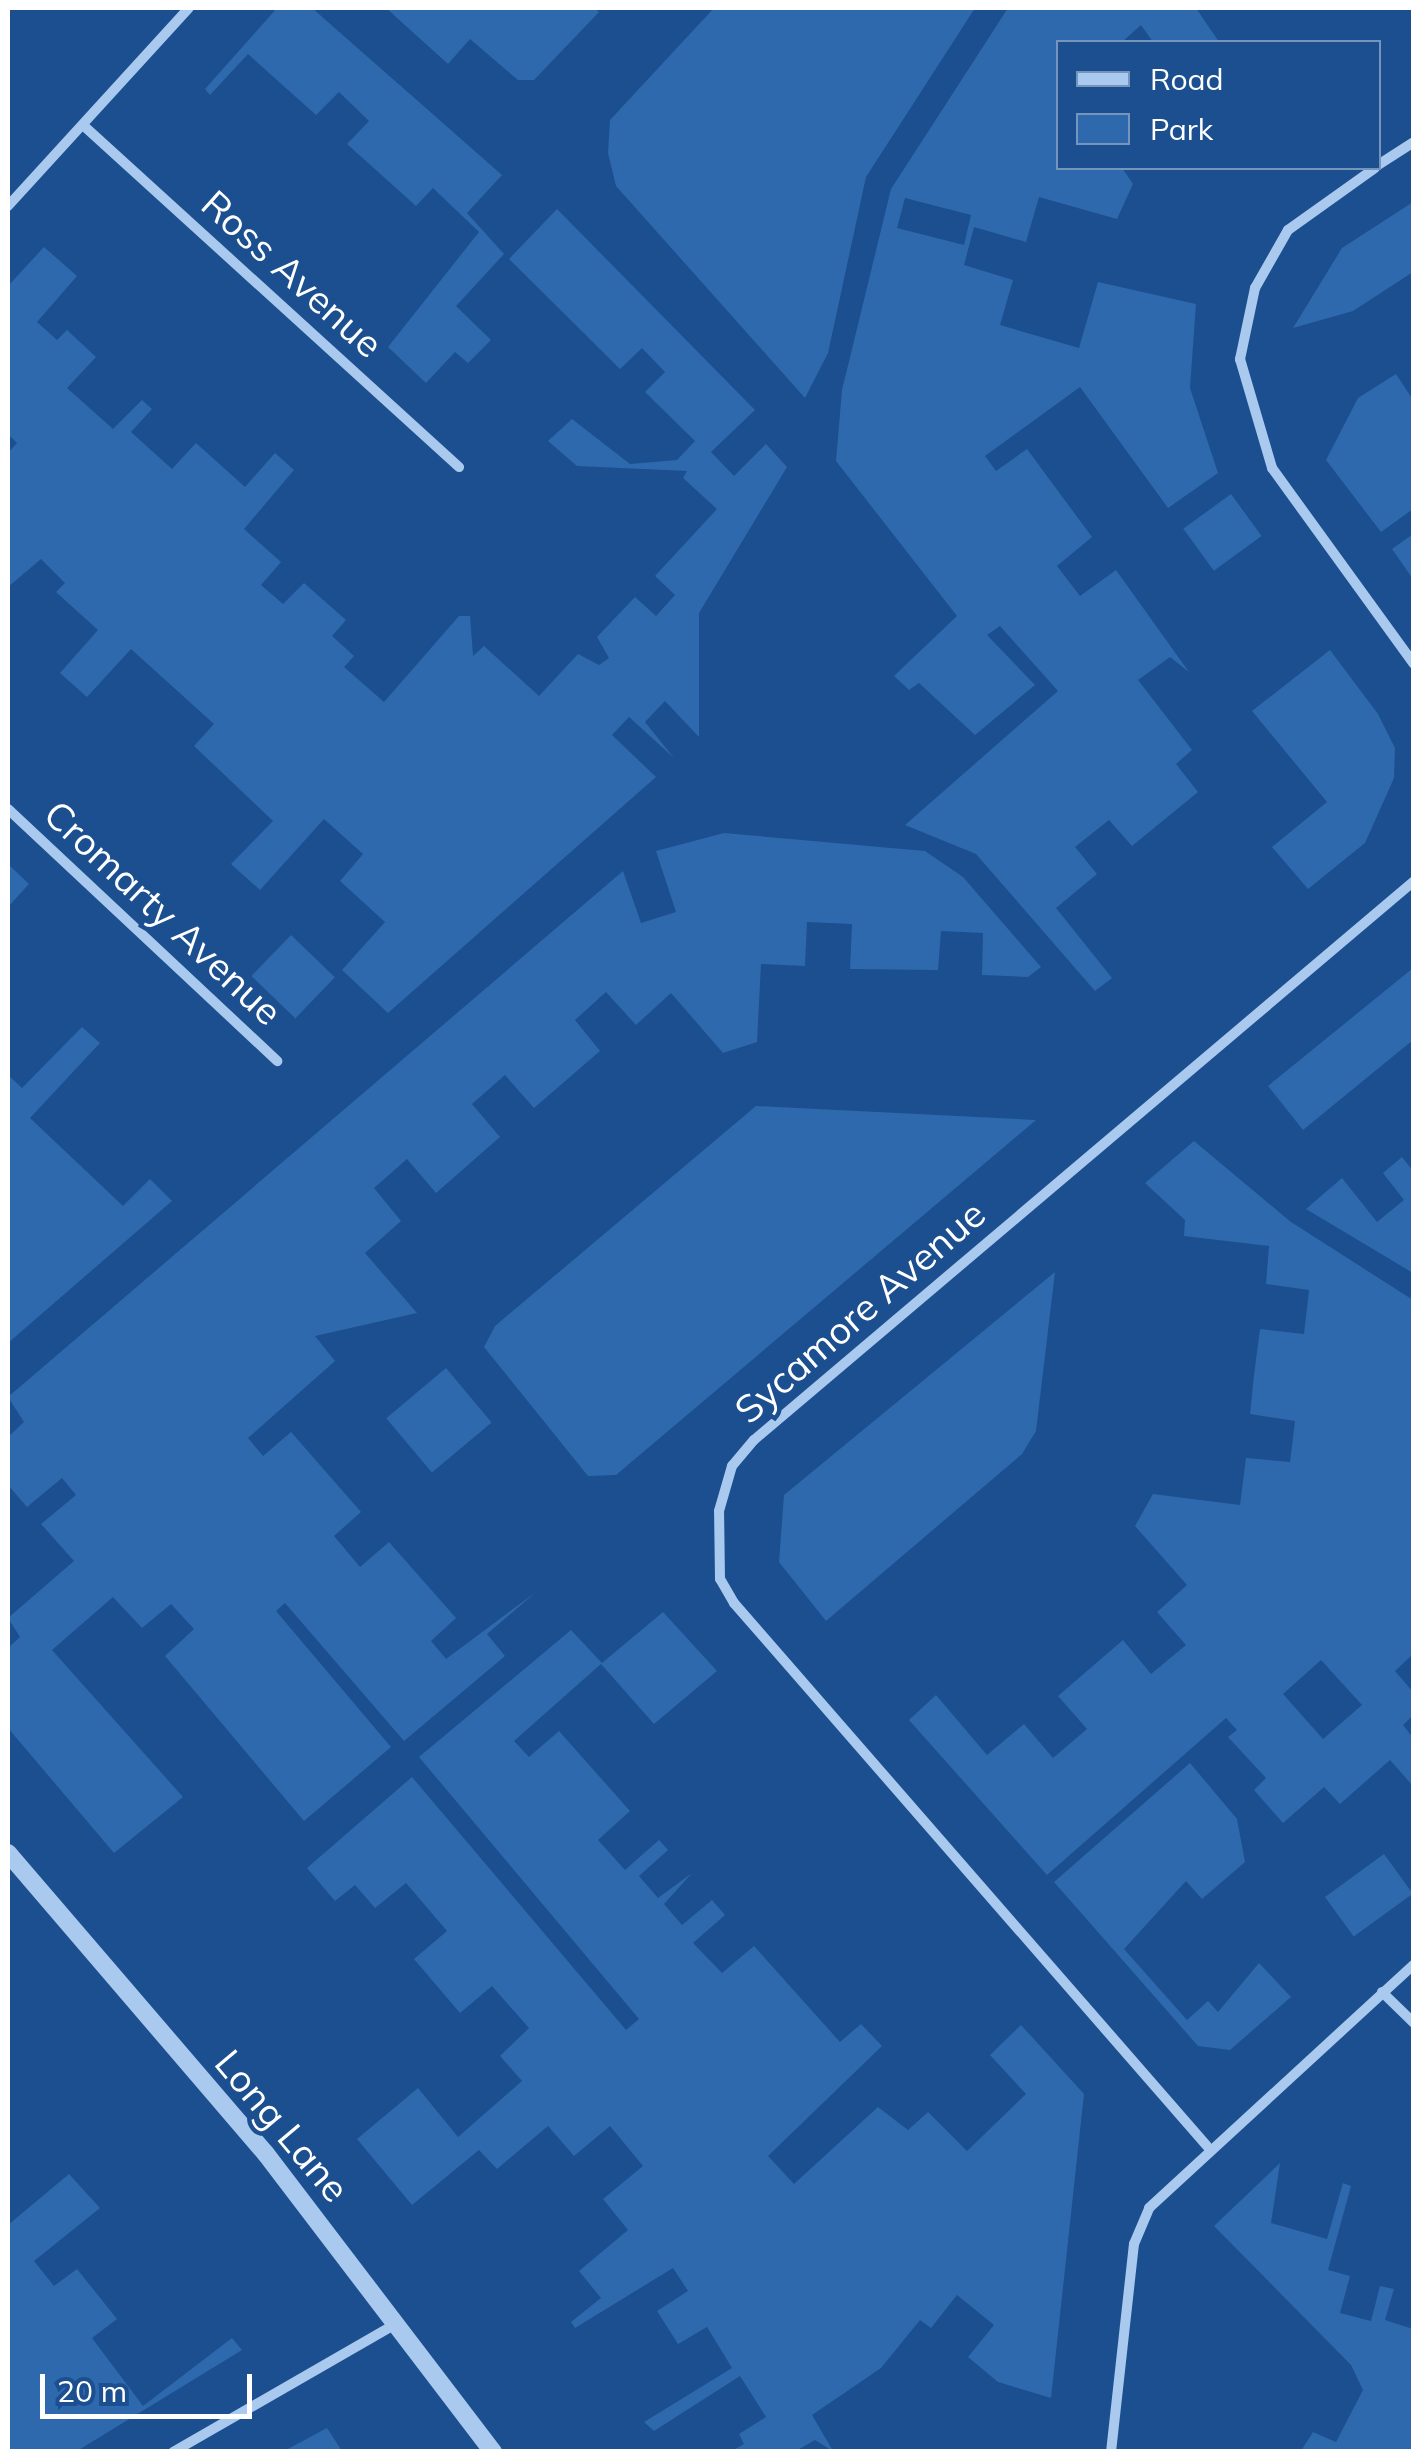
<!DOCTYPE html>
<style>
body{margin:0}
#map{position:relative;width:1421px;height:2459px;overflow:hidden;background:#1b4f8f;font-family:Mulish,sans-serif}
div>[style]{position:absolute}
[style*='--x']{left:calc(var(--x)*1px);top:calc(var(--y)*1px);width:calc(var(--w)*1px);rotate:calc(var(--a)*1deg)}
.green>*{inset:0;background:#2e69ad;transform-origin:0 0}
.minor>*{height:10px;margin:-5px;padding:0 5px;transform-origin:5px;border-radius:5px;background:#a9c9ee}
.tertiary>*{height:18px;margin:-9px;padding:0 9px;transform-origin:9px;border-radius:9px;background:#a9c9ee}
span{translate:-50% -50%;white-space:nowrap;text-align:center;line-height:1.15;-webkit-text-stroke:9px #1b4f8f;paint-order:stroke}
.street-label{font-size:38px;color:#fff}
.frame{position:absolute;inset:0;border:10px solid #fff;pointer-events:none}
.legend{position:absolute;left:1056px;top:40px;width:325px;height:130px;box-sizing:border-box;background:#1b4f8f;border:2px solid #7695bc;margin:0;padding:12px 18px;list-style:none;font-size:30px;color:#fff}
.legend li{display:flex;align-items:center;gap:20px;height:50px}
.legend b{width:50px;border:2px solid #7695bc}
.scale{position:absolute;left:40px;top:2374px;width:212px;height:45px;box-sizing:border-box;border:5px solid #fff;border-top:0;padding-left:12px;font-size:30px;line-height:35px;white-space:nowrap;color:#fff;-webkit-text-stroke:8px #1b4f8f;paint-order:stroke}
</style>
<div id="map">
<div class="green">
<i style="clip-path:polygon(277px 8px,312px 8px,502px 175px,467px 213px,504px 254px,456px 306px,491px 340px,468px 363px,455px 352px,426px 383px,388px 347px,479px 232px,433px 188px,416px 206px,347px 144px,369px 121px,339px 92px,316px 115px,248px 54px,210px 95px,205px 89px)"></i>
<i style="clip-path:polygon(386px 8px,594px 8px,599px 12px,534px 80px,518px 80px,470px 39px,448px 64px)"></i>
<i style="clip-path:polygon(714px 8px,975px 8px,866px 177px,828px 353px,805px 398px,616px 186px,608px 153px,610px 120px)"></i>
<i style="clip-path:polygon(evenodd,1008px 8px,1196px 8px,1219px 42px,1153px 42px,1141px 25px,1122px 42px,1058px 42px,1058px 168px,1122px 168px,1133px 184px,1117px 219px,1039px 197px,1026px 242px,974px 227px,964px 265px,1013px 280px,1000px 325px,1079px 348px,1098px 282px,1196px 304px,1190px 388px,1218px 473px,1168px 508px,1080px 387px,985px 456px,996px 471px,1027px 449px,1092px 537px,1057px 566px,1080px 596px,1116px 570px,1189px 672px,1170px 657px,1138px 680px,1192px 750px,1176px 764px,1198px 792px,1132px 846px,1109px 820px,1075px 847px,1097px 874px,1056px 908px,1112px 978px,1095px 991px,976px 854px,905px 825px,1058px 691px,1000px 626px,987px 635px,1035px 685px,975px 735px,919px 683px,909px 690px,894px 676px,957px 616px,836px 461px,842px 390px,891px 189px,1008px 8px,905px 198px,971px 215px,964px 245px,897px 228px,905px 198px)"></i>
<i style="clip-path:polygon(1413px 202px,1413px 272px,1353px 311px,1293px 328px,1342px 248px)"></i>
<i style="clip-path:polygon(557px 209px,755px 410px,711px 452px,734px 476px,766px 444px,787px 467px,699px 613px,699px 737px,665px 701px,645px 722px,674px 758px,629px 717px,612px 735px,656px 777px,388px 1013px,342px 970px,385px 922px,340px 881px,363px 854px,324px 819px,260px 890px,231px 864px,273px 821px,194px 746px,214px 724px,131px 649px,87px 697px,60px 673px,98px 630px,56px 592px,65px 583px,41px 559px,8px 587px,8px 453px,17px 443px,8px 434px,8px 286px,44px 247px,77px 276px,37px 322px,57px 340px,67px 330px,96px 357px,67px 388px,113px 429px,142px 400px,152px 409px,131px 432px,172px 469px,196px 443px,245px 487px,275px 453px,294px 470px,244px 529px,281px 562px,261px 585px,283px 604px,304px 583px,346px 620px,332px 636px,354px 656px,344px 667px,384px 702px,459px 616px,470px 616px,473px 656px,484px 646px,539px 696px,578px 654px,599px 665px,609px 658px,597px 637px,635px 597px,656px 616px,675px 595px,655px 576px,717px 509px,683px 478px,687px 471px,577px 466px,548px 441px,572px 419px,630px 464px,677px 460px,695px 441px,645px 392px,665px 372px,642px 348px,620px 369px,509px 259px)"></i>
<i style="clip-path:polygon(1396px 374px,1413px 400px,1413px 509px,1381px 532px,1326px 460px,1358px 398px)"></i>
<i style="left:1231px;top:494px;width:52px;height:59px;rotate:54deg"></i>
<i style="clip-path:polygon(1413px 534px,1413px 579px,1392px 549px)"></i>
<i style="clip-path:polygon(1330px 650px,1378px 714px,1395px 748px,1394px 778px,1365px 843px,1308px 889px,1272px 847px,1327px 802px,1252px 711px)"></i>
<i style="clip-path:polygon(724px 833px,925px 851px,963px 877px,1041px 967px,1028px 977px,982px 975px,983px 933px,941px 931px,938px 970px,850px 969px,852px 924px,807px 922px,805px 966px,761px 964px,757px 1042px,723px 1053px,671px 993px,636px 1025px,606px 992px,575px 1020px,600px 1051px,534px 1108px,505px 1075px,472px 1104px,500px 1137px,436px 1193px,407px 1159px,374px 1188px,401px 1221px,365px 1253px,417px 1313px,315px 1336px,335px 1361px,248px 1438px,263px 1456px,291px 1432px,361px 1512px,334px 1536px,360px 1567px,389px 1542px,456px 1618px,431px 1641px,446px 1659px,536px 1592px,487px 1634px,505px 1656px,404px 1741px,285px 1603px,276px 1611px,391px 1747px,304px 1821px,165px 1656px,194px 1629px,171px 1604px,142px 1628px,113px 1597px,52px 1650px,183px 1797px,114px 1853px,8px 1728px,8px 1648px,20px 1637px,8px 1618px,74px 1561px,41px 1524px,76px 1495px,62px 1478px,27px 1507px,8px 1485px,8px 1437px,24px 1422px,8px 1397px,623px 871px,641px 923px,676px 912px,656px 851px)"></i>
<i style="clip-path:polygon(8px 864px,29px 884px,8px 907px)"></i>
<i style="left:291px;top:935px;width:61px;height:57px;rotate:44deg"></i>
<i style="clip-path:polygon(1413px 968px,1413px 1040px,1303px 1130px,1268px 1086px)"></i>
<i style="clip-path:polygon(82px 1027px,100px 1043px,30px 1118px,123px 1206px,150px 1179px,172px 1201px,8px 1343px,8px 1075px,22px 1088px)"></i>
<i style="clip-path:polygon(756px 1106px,1036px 1120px,616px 1475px,588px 1476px,484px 1347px,495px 1326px)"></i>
<i style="clip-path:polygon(evenodd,1194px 1141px,1291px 1222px,1413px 1300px,1414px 1653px,1395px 1671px,1413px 1692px,1413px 1715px,1403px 1725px,1413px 1738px,1413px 1786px,1390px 1760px,1340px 1804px,1324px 1787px,1283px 1823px,1254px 1790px,1266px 1778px,1228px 1737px,1237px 1730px,1226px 1718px,1047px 1875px,909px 1720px,936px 1695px,987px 1755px,1024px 1724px,1053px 1758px,1087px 1729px,1058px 1696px,1123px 1640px,1151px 1674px,1186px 1645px,1157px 1612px,1187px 1585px,1135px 1526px,1153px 1494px,1240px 1505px,1246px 1458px,1290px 1462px,1295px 1421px,1250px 1414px,1254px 1375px,1260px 1329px,1304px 1334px,1309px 1290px,1266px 1284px,1269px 1246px,1184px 1236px,1185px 1220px,1145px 1183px,1194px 1141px,1321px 1660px,1362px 1705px,1323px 1739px,1283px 1694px,1321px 1660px)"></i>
<i style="clip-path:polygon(1402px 1157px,1413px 1171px,1413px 1273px,1306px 1209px,1342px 1178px,1377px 1222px,1404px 1200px,1383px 1173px)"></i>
<i style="clip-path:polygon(1055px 1272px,1036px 1431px,1022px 1454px,826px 1621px,779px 1562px,784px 1495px)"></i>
<i style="left:446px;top:1368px;width:71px;height:78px;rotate:50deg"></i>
<i style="clip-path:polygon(663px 1612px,717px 1671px,654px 1724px,601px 1664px,514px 1741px,529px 1757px,559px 1731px,630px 1811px,598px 1840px,625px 1870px,659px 1840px,668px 1850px,639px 1876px,658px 1898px,692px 1873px,664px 1904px,682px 1925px,712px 1900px,725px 1915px,693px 1943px,722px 1973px,754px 1946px,840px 2042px,861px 2024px,882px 2046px,768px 2156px,794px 2184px,878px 2107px,908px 2130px,928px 2112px,967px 2151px,1026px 2094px,990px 2055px,1021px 2025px,1084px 2094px,1051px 2398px,998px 2382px,968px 2357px,994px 2325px,957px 2295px,931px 2328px,920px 2320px,881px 2368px,812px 2415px,833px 2451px,815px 2440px,796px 2451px,732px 2451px,744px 2444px,739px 2434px,766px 2417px,740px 2376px,654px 2431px,644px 2422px,732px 2368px,707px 2327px,678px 2344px,657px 2311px,688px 2291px,673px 2268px,575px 2328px,571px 2322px,601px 2298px,579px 2271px,628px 2230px,603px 2199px,643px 2166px,610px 2126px,574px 2156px,548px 2126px,497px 2169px,479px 2150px,412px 2205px,357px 2139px,418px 2088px,458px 2137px,522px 2081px,500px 2056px,529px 2028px,492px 1986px,460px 2013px,414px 1959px,447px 1931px,406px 1883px,375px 1908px,355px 1885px,335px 1901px,307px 1868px,412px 1777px,626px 2030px,639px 2019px,419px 1757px,571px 1630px,602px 1663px)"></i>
<i style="clip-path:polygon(1190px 1763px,1237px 1819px,1245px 1862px,1202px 1899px,1186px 1881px,1124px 1949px,1187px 2020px,1208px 2001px,1218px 2012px,1259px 1963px,1291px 1997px,1230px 2050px,1198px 2046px,1054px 1882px)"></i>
<i style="left:1384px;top:1854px;width:49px;height:73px;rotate:54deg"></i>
<i style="clip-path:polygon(1280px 2163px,1271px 2223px,1327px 2239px,1343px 2183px,1351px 2186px,1328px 2270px,1350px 2276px,1340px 2313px,1371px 2321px,1380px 2286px,1394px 2289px,1385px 2320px,1413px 2329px,1413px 2451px,1301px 2451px,1313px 2432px,1336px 2442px,1363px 2390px,1351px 2365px,1214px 2226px)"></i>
<i style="clip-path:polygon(69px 2174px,100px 2208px,34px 2261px,54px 2286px,77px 2269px,117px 2319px,92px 2338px,143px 2406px,232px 2338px,242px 2350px,77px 2451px,8px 2451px,8px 2225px)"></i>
<i style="clip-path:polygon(327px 2428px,342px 2451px,284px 2451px)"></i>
</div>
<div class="minor">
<i style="--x:84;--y:126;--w:507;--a:42.28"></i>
<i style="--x:1378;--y:165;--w:43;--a:-32.6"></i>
<i style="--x:1375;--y:168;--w:107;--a:144.5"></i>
<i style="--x:1288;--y:230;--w:67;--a:119.6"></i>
<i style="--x:1255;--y:288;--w:73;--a:101.9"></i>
<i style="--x:1240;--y:359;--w:114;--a:73.6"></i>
<i style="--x:1272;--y:468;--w:242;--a:54.1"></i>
<i style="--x:8;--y:206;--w:268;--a:-47.6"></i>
<i style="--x:8;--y:809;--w:369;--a:43.1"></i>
<i style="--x:1382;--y:1992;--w:45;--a:44.1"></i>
<i style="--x:1207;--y:2146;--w:720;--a:-131.06"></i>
<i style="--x:734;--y:1603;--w:28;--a:-120"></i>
<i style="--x:720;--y:1579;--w:68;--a:-90.8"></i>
<i style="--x:719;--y:1511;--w:47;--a:-73.9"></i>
<i style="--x:732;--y:1466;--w:34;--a:-50"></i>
<i style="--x:754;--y:1440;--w:865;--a:-40.26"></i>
<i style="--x:173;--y:2452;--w:258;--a:-29.9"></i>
<i style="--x:1111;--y:2452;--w:209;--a:-83.7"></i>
<i style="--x:1134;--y:2244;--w:39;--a:-67"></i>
<i style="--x:1149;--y:2208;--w:360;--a:-42.6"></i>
</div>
<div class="tertiary">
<i style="--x:8;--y:1853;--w:396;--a:49.4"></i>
<i style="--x:266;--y:2154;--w:375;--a:52.7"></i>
</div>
<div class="street-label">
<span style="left:292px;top:274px;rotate:42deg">Ross Avenue</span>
<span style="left:163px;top:913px;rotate:43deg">Cromarty Avenue</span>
<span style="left:860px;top:1312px;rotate:-41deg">Sycamore Avenue</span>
<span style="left:282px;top:2126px;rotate:50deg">Long Lane</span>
</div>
<div class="frame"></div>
<ul class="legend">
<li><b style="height:12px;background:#a9c9ee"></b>Road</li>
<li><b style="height:28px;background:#2e69ad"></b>Park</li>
</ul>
<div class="scale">20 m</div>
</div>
